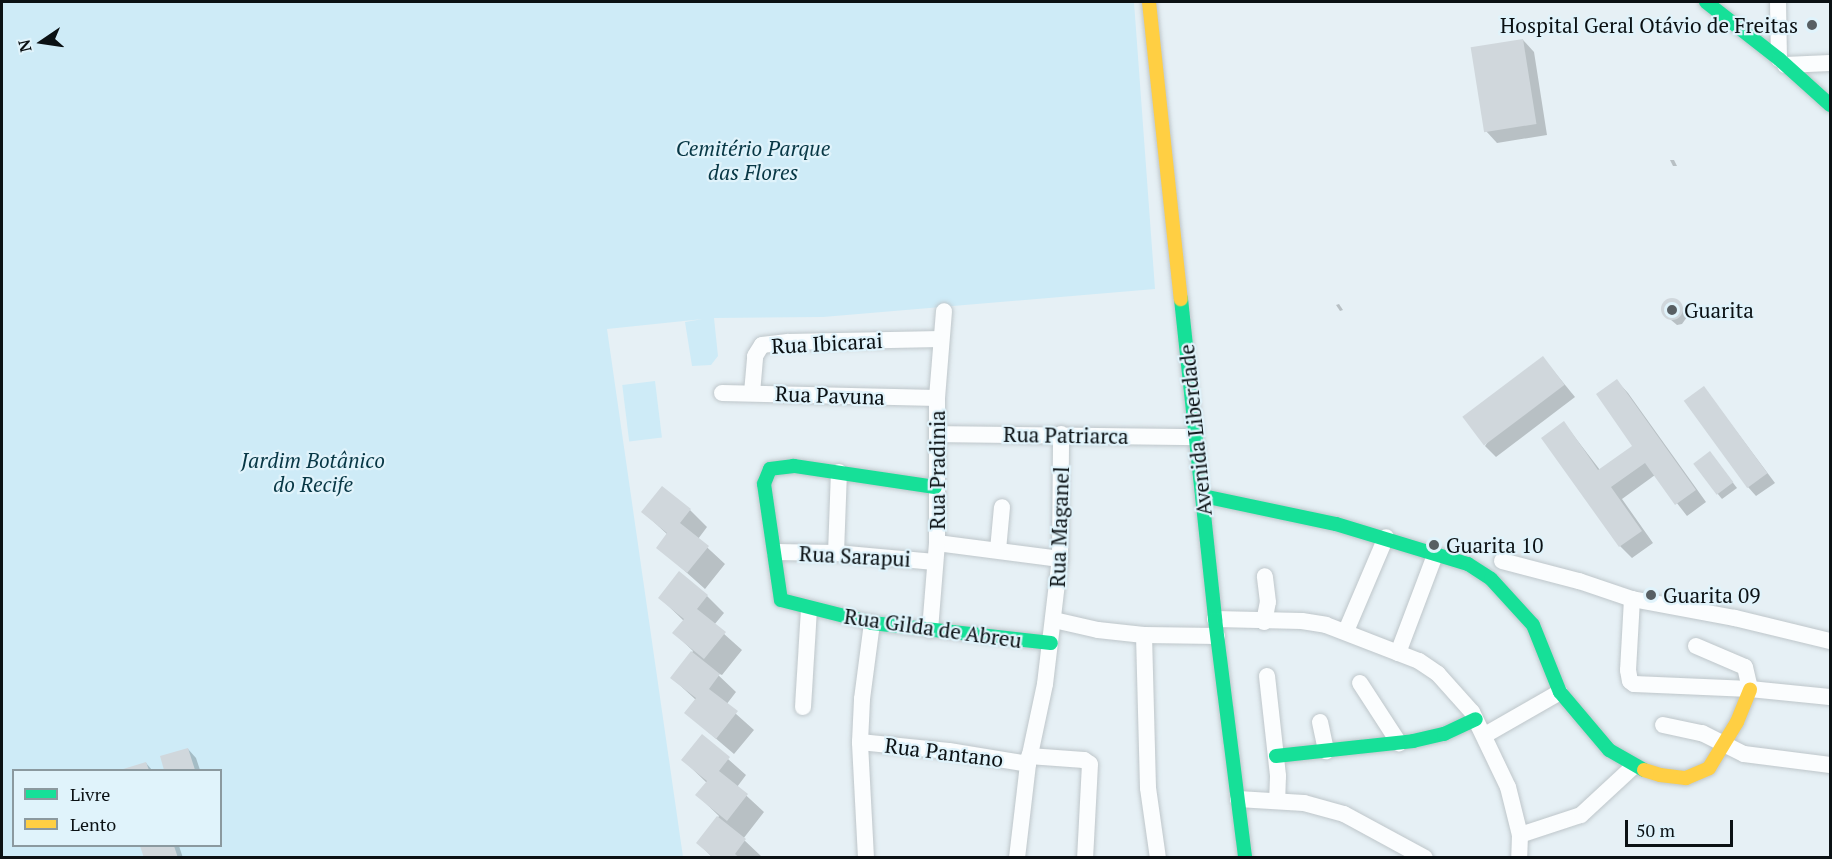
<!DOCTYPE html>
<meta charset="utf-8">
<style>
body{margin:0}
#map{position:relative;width:1832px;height:859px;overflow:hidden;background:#e6f0f5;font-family:"PT Serif",serif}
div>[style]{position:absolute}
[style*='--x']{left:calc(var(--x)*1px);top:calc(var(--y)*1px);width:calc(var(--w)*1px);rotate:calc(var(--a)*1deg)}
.green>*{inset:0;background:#ceebf7;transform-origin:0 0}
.shadow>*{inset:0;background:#0003}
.building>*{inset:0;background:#d0d7dc;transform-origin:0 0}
.round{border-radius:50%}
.roads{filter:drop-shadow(0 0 2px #bec6ca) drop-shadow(0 0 2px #bec6ca)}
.street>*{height:16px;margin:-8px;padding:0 8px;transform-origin:8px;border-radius:8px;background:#fbfdfe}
.fast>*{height:14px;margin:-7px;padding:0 7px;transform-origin:7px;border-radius:7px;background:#16e098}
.slow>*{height:14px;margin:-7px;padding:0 7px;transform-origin:7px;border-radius:7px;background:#ffcf43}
.dots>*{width:16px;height:16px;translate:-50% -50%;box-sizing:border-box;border:3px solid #e0f3fb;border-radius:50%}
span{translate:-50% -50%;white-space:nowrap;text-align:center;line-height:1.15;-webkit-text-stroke:4.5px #e0f3fb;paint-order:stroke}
.poi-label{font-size:21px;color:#0b1114}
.right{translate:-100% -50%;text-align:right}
.left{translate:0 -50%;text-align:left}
.park-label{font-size:21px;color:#073745;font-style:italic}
.street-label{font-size:21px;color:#0b1114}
.frame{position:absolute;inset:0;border:3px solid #0b1114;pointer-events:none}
.legend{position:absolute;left:12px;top:769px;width:210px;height:78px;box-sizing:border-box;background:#e0f3fb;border:2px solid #8b999f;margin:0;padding:8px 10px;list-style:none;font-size:18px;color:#0b1114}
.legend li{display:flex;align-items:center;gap:12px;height:30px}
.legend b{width:30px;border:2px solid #8b999f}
.north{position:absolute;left:12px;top:12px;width:60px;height:60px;-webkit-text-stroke:4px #e0f3fb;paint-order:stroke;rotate:257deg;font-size:16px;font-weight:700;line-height:24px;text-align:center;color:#0b1114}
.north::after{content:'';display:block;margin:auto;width:21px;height:27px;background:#0b1114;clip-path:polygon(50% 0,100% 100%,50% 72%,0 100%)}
.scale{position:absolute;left:1625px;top:820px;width:108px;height:27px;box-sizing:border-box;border:3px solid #0b1114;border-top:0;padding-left:8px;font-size:18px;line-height:21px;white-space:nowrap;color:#0b1114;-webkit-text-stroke:4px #e0f3fb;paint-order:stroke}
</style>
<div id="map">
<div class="green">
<i style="clip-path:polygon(evenodd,2px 2px,1134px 2px,1155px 289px,823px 317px,714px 318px,718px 356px,711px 365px,692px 366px,685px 322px,703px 319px,607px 329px,683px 857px,2px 858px,2px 2px,14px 770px,220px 770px,220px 846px,14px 846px,14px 770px)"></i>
<i style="left:655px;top:381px;width:57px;height:33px;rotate:83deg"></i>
</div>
<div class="shadow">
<i style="clip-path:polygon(1523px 40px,1534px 52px,1547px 135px,1497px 143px,1486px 131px)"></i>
<i style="clip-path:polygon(1670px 160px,1674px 160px,1677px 166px,1673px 166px)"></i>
<i style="clip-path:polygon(1675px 301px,1686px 311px,1687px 317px,1682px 324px,1677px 325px,1664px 314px,1663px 306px,1667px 302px)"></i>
<i style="clip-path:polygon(1339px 304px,1343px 310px,1340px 311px,1336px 305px)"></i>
<i style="clip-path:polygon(1543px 358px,1575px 397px,1496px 457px,1485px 446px)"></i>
<i style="clip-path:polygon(1617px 381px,1628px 393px,1706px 502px,1687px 516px,1655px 475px,1622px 499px,1653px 543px,1632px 558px,1620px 546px,1543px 438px,1564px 423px,1600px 470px,1634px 446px)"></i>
<i style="clip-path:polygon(1704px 388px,1775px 483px,1756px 496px,1748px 487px)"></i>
<i style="clip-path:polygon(1710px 453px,1737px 488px,1722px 499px,1717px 493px)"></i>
<i style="clip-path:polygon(690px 510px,707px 527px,698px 539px,725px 564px,705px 589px,658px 547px,668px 535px,643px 512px)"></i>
<i style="clip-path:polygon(707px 596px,724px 613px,714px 625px,742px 650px,722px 675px,715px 672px,736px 692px,726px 705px,754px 730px,734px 754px,686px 713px,696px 700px,672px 678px,693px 651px,674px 633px,684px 621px,660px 598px)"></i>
<i style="clip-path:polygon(702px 736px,746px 775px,737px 787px,764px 812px,743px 839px,762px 857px,713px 858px,698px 843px,719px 816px,697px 795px,707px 783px,683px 760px)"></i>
<i style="clip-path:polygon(188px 749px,196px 758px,200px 770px,166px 770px,162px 757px)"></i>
<i style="clip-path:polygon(146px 763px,152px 770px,123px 770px)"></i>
<i style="clip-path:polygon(142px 846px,179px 846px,183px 858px,145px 858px)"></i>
</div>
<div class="building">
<i style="left:1523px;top:39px;width:86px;height:53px;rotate:81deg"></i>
<i class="round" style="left:1661px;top:298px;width:22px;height:22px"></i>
<i style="left:1543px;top:356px;width:36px;height:101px;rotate:53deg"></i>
<i style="clip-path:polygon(1617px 379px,1696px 490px,1675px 505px,1645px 463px,1611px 487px,1642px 531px,1619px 547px,1541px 438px,1564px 421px,1598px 470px,1632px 446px,1596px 394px)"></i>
<i style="left:1704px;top:386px;width:108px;height:25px;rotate:54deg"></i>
<i style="left:1710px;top:451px;width:39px;height:21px;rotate:53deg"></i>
<i style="clip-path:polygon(662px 486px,691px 509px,680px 523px,709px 546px,687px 573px,656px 548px,667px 533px,641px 512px)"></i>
<i style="clip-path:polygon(679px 571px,708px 595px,697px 609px,726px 632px,704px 659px,672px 633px,684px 619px,658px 598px)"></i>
<i style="clip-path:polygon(691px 651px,720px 674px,709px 689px,738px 711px,716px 739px,684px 713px,696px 698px,670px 678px)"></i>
<i style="clip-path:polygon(702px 734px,730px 757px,719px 771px,748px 794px,727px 821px,695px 795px,707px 781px,681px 760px)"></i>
<i style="clip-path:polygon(188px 748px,195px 770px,164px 770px,160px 756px)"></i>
<i style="clip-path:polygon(146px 762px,149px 770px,120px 770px)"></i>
<i style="clip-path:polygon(717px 816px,746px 839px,735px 854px,740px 858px,714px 858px,696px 843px)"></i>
<i style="clip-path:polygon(140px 846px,174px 846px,178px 858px,144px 858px)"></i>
</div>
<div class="roads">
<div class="street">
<i style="--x:1778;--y:2;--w:57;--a:89"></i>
<i style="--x:1785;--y:65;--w:45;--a:-2.5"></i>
<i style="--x:722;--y:393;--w:215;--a:1.3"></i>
<i style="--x:752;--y:393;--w:37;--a:-85"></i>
<i style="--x:755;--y:356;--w:13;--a:-58"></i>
<i style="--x:762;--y:345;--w:26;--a:-7"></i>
<i style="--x:788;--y:342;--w:153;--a:-1.1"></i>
<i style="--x:937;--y:434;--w:258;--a:0.7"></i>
<i style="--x:937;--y:543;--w:124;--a:7.4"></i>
<i style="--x:998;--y:550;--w:43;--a:-84.7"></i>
<i style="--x:775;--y:552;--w:61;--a:0.9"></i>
<i style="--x:836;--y:553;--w:99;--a:5.2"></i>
<i style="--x:836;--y:553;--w:81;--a:-87.9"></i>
<i style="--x:1502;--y:561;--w:80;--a:14.6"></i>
<i style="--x:1579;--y:581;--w:56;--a:18.8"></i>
<i style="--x:1632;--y:599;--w:105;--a:10.5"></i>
<i style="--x:1735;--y:618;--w:98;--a:13.6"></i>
<i style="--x:1632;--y:599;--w:71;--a:93.2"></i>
<i style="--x:1628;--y:670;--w:11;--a:80"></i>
<i style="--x:1630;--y:681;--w:5;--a:37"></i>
<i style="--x:1634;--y:684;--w:116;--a:2.5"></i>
<i style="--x:1750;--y:689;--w:80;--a:5.7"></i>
<i style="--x:1215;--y:619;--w:87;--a:1.3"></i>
<i style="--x:1302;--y:621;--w:24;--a:9"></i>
<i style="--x:1326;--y:625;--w:100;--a:21.2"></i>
<i style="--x:1419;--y:661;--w:23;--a:34"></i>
<i style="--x:1438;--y:674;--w:51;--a:48.2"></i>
<i style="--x:1472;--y:712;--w:83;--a:64.4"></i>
<i style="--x:1508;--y:787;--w:49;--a:76"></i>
<i style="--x:1520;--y:835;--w:23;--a:92"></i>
<i style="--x:1054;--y:620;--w:45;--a:12.8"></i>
<i style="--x:1098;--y:630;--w:46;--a:6.2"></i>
<i style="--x:1144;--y:635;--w:73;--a:0.8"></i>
<i style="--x:1264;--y:622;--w:20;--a:-79"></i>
<i style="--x:1268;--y:602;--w:26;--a:-97"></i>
<i style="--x:930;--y:630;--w:87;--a:-85.4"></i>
<i style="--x:937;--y:543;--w:145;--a:-90"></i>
<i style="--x:937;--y:398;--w:87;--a:-85.4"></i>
<i style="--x:1346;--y:631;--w:102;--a:-66.9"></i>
<i style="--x:1144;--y:635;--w:153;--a:88.5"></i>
<i style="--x:1148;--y:788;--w:71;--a:81.9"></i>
<i style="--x:1696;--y:646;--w:53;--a:23.2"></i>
<i style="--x:1745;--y:667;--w:23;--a:77"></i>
<i style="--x:1398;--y:653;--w:105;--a:-69.3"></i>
<i style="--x:1267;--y:676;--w:101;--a:83.7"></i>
<i style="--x:1278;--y:776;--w:23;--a:92"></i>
<i style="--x:1360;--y:683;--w:72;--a:57"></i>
<i style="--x:803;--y:707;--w:98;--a:-86.5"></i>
<i style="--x:1320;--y:722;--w:30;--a:78"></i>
<i style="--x:1663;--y:725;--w:40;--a:12"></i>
<i style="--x:1702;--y:733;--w:47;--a:26.6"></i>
<i style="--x:1744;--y:754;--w:87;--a:7.3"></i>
<i style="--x:1485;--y:735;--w:86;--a:-29.8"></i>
<i style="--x:860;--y:742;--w:89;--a:5.8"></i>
<i style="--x:949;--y:751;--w:80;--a:9.3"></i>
<i style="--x:1029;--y:756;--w:55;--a:4.2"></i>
<i style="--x:1084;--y:760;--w:7;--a:34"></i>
<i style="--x:1090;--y:764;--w:94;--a:93"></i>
<i style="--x:1238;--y:799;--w:66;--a:3.5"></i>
<i style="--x:1304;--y:803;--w:41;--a:15.4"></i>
<i style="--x:1344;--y:814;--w:92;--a:28.5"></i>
<i style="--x:1520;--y:835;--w:64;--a:-18.2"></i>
<i style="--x:1581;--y:815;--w:72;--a:-42.8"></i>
<i style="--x:866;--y:858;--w:116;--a:-93"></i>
<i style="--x:860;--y:742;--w:43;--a:-87.3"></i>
<i style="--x:862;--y:699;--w:77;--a:-82.5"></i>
<i style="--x:1017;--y:858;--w:95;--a:-83.3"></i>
<i style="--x:1028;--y:764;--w:82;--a:-78"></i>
<i style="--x:1045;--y:684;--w:126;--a:-83.2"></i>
<i style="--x:1060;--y:559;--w:125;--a:-89.5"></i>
</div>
<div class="fast">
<i style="--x:1706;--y:2;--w:93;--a:38"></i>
<i style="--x:1779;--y:59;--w:69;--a:42"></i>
<i style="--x:1181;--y:299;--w:322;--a:83.9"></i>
<i style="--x:1215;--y:619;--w:241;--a:82.8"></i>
<i style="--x:935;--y:487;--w:143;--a:-171.5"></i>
<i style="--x:794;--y:466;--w:24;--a:173"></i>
<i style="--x:770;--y:469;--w:16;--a:112"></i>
<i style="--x:764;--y:484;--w:117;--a:81.7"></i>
<i style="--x:781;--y:600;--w:94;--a:14.2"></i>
<i style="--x:872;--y:623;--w:180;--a:6.4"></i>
<i style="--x:1203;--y:496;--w:136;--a:11.9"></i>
<i style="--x:1336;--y:524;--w:138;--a:16.9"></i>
<i style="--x:1468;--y:564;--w:27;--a:33"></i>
<i style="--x:1491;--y:579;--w:62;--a:47.6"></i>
<i style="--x:1533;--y:625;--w:72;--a:68.1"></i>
<i style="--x:1560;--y:692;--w:76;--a:49.8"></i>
<i style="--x:1609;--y:750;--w:40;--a:29.7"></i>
<i style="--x:1276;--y:756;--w:138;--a:-6.2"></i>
<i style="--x:1413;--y:741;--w:32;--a:-13"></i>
<i style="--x:1444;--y:734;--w:35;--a:-25"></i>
</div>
<div class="slow">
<i style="--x:1149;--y:2;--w:299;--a:83.9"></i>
<i style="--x:1644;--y:770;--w:17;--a:17"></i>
<i style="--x:1660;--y:775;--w:26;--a:7"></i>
<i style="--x:1686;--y:778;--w:25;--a:-23"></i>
<i style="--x:1709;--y:768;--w:54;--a:-58.7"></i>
<i style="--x:1737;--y:722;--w:35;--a:-68"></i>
</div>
</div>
<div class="dots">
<i style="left:1812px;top:25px;background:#585f63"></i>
<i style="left:1672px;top:310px;background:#585f63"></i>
<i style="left:1434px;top:545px;background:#585f63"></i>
<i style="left:1651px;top:595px;background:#585f63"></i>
</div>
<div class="poi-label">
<span class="right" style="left:1798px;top:25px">Hospital Geral Otávio de Freitas</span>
<span class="left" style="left:1684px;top:310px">Guarita</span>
<span class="left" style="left:1446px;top:545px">Guarita 10</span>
<span class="left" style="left:1663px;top:595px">Guarita 09</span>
</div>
<div class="park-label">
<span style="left:753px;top:160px">Cemitério Parque<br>das Flores</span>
<span style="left:313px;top:472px">Jardim Botânico<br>do Recife</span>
</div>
<div class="street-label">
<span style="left:827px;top:343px;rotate:-3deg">Rua Ibicarai</span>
<span style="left:830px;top:395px;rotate:2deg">Rua Pavuna</span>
<span style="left:1195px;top:430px;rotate:-96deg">Avenida Liberdade</span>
<span style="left:1066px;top:435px;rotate:1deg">Rua Patriarca</span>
<span style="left:937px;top:470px;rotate:-90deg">Rua Pradinia</span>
<span style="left:1059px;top:527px;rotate:-88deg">Rua Maganel</span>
<span style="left:855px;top:556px;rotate:3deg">Rua Sarapui</span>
<span style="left:933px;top:628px;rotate:8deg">Rua Gilda de Abreu</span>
<span style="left:944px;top:752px;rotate:7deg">Rua Pantano</span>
</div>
<div class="frame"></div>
<ul class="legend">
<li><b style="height:8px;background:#16e098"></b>Livre</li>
<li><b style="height:8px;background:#ffcf43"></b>Lento</li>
</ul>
<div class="north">N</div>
<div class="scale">50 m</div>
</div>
